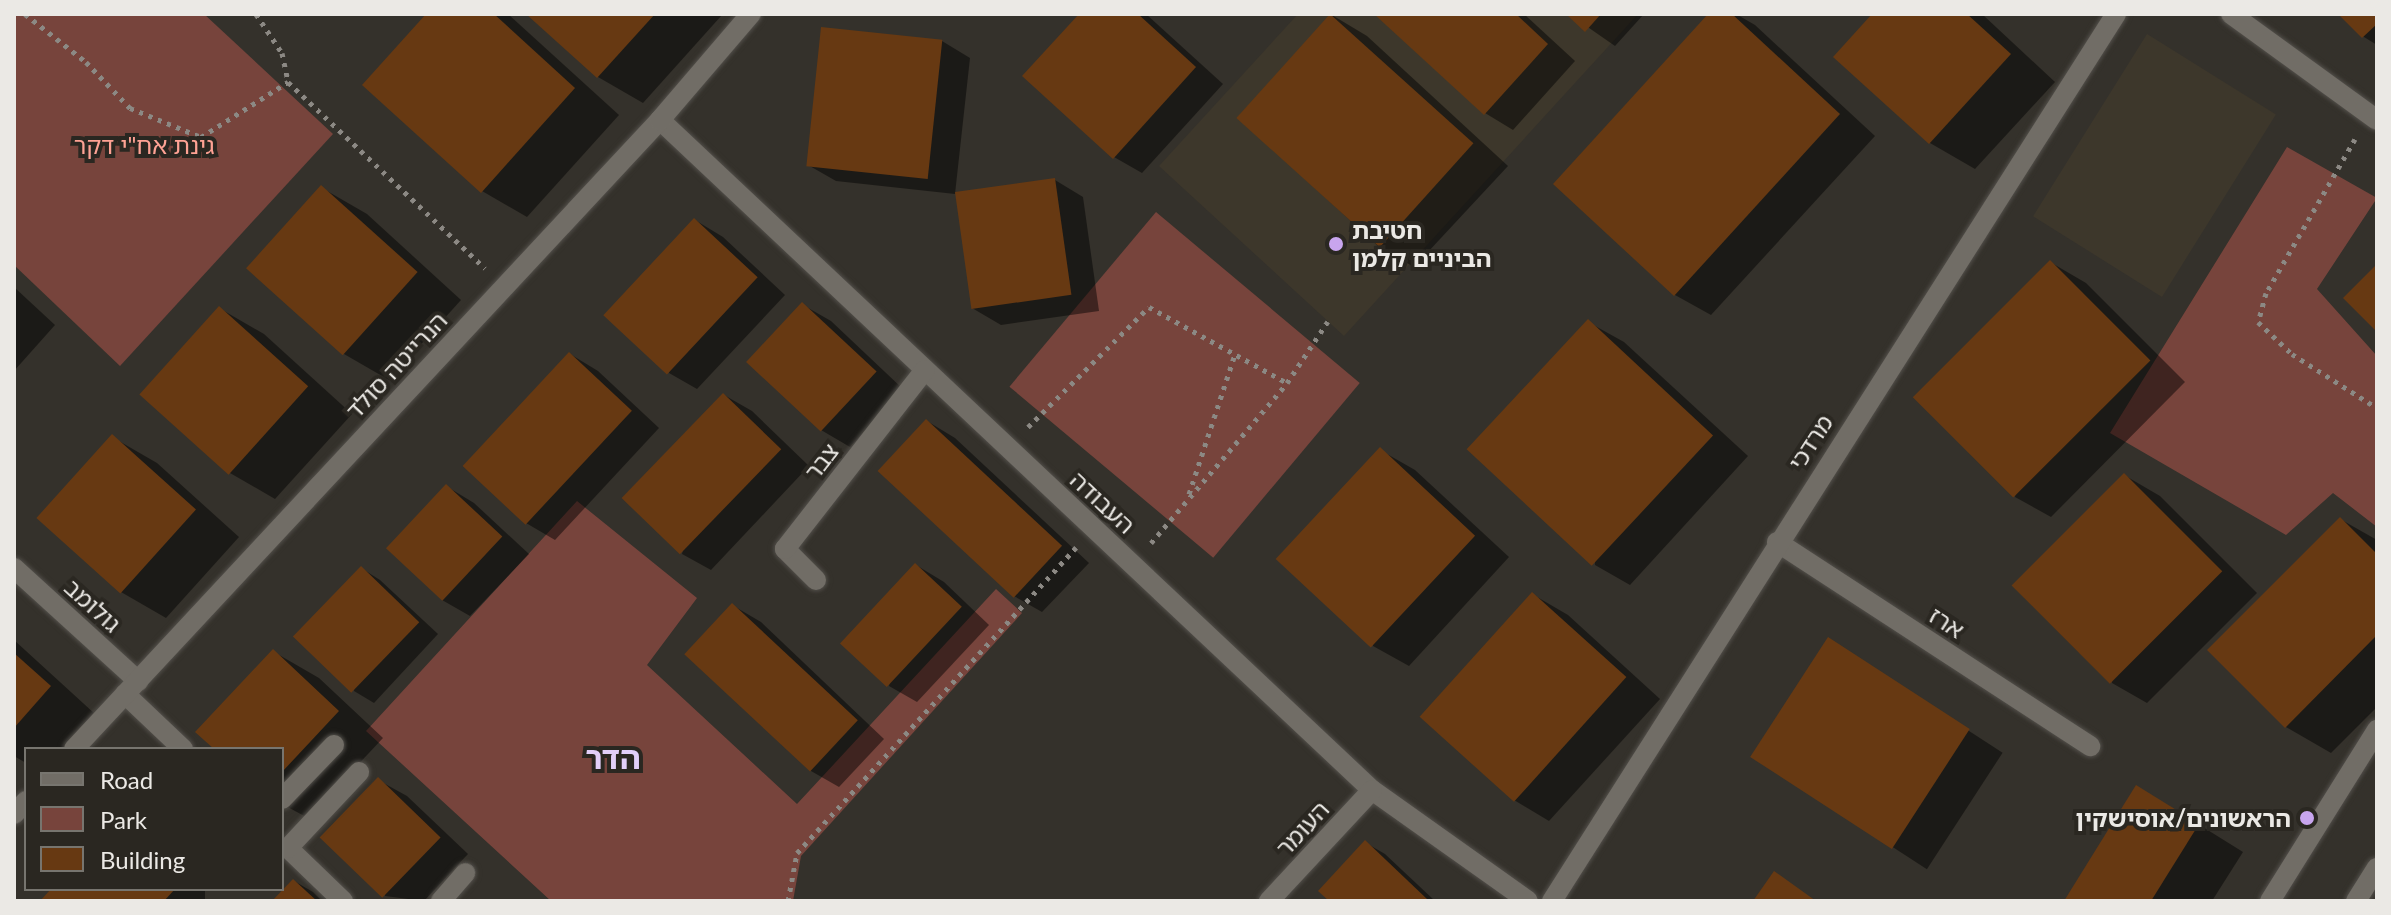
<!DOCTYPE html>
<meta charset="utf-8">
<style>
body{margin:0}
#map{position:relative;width:2391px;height:915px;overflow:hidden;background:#34312b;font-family:Lato,"Noto Sans Hebrew",sans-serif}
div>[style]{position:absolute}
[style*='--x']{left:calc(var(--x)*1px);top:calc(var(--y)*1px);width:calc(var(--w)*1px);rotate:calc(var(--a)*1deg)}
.built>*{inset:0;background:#3d372b;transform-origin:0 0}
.green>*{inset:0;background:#77443c;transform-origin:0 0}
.shadow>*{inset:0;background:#0007;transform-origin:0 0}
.building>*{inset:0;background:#673912;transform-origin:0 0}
.path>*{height:5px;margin-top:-2.5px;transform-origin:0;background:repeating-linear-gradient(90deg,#8c8984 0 4px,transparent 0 10px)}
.roads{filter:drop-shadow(0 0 2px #524f4a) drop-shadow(0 0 2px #524f4a)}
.minor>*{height:20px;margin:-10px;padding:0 10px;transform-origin:10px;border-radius:10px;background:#716d66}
.dots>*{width:22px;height:22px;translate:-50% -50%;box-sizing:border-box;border:4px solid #2a2721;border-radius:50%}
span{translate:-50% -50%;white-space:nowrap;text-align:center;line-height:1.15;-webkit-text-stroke:8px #2a2721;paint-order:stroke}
.park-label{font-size:24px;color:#fea294}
.poi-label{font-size:24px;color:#ebe9e5;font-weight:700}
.left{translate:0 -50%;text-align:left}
.right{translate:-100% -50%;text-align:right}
.street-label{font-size:24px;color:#ebe9e5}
.district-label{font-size:32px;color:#e2cff9;font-weight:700}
.frame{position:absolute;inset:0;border:16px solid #ebe9e5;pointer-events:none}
.legend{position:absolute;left:24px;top:747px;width:260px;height:144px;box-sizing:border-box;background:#2a2721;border:2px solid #77756f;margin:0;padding:10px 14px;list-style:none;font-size:24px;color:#ebe9e5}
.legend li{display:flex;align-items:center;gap:16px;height:40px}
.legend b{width:40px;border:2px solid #77756f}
</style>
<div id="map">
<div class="built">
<i style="clip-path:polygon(1298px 14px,1638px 14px,1344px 336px,1159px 166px)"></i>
<i style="left:2147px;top:34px;width:152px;height:215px;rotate:32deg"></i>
</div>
<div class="green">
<i style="clip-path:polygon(14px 14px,204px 14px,333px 134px,120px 366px,14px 265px)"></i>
<i style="clip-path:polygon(2287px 147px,2377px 198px,2317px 289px,2377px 356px,2377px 527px,2333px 493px,2286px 535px,2110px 433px)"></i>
<i style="left:1156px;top:212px;width:266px;height:228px;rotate:40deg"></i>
<i style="clip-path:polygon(577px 501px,697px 598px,647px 665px,797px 804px,996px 589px,1022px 613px,801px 856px,793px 901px,551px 901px,366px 731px)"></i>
</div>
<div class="shadow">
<i style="clip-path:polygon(429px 14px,508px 14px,619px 115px,527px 217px,482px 191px)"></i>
<i style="clip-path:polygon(529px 14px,721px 14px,722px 15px,643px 103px,598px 77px)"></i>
<i style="clip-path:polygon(1081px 14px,1146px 14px,1223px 84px,1142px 173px,1114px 157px)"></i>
<i style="clip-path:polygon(1377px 14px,1524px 14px,1575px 61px,1513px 130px,1485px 113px)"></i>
<i style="clip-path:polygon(1569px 14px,1644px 14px,1615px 46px)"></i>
<i style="clip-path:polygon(1711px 14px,1736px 14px,1755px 25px,1875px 136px,1711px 315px,1675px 295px,1556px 184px)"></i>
<i style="clip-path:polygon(1875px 14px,1982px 14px,2055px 82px,1975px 169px,1930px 143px)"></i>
<i style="clip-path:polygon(2341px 14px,2377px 14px,2377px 45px,2364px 37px)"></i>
<i style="clip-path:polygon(1332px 15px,1367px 36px,1508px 166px,1414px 267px,1379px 247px,1238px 117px)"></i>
<i style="clip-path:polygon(942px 41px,970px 58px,955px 194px,836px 181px,808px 165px)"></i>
<i style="clip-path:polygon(1055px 180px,1083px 197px,1099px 311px,1001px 325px,972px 308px)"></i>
<i style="clip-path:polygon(322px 188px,367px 214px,461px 300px,389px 380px,344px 354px)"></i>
<i style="clip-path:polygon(695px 220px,723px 237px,785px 295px,697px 389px,669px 373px)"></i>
<i style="clip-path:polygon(2050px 262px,2086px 283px,2185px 382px,2051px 517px,2015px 497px)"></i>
<i style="clip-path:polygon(14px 287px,55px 325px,14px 371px)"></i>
<i style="clip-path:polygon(803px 305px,831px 321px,903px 389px,850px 447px,821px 430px)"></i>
<i style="clip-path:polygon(219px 308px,264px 334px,352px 414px,275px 499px,230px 473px)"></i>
<i style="clip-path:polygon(1588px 322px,1624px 342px,1748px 456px,1630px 585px,1595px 565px)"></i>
<i style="clip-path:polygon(570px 354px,598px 371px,659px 428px,555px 540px,526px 523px)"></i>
<i style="clip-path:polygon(724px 395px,752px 411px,809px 466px,711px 570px,682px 554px)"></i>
<i style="clip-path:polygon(927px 421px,955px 438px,1089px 563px,1042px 612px,1014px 596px)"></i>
<i style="clip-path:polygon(112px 437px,157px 463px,239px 537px,166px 618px,121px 592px)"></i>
<i style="clip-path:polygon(1380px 450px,1415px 470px,1509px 557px,1409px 666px,1373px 646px)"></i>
<i style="clip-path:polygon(2124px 475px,2160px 496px,2257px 593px,2147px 703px,2112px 683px)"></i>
<i style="clip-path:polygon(446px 486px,474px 503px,529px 554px,470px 616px,442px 600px)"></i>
<i style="clip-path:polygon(2340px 519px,2377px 540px,2377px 707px,2331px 753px,2286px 727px)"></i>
<i style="clip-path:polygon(916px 565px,944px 582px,989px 625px,917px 702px,889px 686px)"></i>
<i style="clip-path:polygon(361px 568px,380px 580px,438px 634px,374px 703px,354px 691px)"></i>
<i style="clip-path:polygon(1532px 594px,1568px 615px,1660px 699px,1549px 821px,1514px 800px)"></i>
<i style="clip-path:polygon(732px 605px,761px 622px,884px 739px,839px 787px,811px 771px,687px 654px)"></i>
<i style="clip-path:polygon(14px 640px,95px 714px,63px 749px,26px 749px,26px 763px,14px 756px)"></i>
<i style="left:1829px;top:640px;width:207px;height:139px;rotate:33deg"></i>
<i style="clip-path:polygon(274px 652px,319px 678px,383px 738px,308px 818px,282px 804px,282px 749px,217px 749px)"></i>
<i style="clip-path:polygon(378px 780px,407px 796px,468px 854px,424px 901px,385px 896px)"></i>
<i style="clip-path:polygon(2182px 814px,2243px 852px,2212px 901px,2066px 901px)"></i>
<i style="clip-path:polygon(1366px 843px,1385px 854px,1435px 901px,1332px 901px)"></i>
<i style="clip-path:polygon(294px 881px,313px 892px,322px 901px,275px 901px)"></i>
<i style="left:54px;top:889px;width:151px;height:16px"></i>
</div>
<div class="building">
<i style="clip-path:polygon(426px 14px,494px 14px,575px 88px,481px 193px,362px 85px)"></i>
<i style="clip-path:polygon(526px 14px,655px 14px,597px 78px)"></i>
<i style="clip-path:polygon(1079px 14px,1138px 14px,1196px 67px,1113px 159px,1022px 76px)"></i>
<i style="left:1330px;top:14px;width:193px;height:140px;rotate:42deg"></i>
<i style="clip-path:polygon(1374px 14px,1516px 14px,1548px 44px,1484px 115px)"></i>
<i style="clip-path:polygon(1566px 14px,1601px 14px,1585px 32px)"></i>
<i style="clip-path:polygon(1708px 14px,1732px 14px,1840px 114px,1674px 296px,1553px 184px)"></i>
<i style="clip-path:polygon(1872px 14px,1967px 14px,2011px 54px,1929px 144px,1833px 57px)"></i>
<i style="clip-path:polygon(2338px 14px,2377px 14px,2377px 24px,2362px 38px)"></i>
<i style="left:821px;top:27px;width:122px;height:140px;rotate:6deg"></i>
<i style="left:1055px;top:178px;width:118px;height:101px;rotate:82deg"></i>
<i style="left:321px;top:185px;width:130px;height:112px;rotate:42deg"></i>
<i style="left:694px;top:218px;width:87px;height:133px;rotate:43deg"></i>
<i style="left:2050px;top:260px;width:142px;height:194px;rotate:45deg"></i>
<i style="clip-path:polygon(2377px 264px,2377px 332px,2343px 298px)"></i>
<i style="left:802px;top:302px;width:102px;height:82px;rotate:43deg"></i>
<i style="left:219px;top:306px;width:120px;height:119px;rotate:42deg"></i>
<i style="left:1588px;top:319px;width:171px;height:178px;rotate:43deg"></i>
<i style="left:569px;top:352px;width:86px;height:156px;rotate:43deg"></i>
<i style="left:723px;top:393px;width:81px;height:146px;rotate:44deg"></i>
<i style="left:926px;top:419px;width:186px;height:71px;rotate:43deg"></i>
<i style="left:112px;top:434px;width:113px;height:113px;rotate:42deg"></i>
<i style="left:1380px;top:447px;width:130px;height:153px;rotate:43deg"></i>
<i style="left:2124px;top:473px;width:139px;height:159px;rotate:45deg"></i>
<i style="left:446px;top:484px;width:77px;height:88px;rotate:43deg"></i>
<i style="clip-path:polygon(2340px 517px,2377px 554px,2377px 635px,2285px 728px,2207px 650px)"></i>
<i style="left:915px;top:563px;width:64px;height:110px;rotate:43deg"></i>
<i style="left:361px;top:566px;width:81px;height:98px;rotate:44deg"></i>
<i style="left:1532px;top:592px;width:127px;height:168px;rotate:42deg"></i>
<i style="left:732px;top:603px;width:172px;height:70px;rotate:43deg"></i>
<i style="left:1828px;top:637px;width:169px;height:143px;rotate:33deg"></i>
<i style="clip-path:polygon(273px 649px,339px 711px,282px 772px,282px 749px,214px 749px,195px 732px)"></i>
<i style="clip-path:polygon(14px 653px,51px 686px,14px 728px)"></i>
<i style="left:378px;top:777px;width:87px;height:84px;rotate:44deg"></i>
<i style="clip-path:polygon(2136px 785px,2199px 824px,2151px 901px,2064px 901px)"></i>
<i style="clip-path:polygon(1365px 840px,1427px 899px,1425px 901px,1329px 901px,1318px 891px)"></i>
<i style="clip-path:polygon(1774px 871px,1816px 901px,1753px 901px)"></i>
<i style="clip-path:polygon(293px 879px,317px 901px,272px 901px)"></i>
<i style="clip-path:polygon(51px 889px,175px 889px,164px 901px,40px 901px)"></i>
</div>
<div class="path">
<i style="--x:25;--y:14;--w:78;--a:38.2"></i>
<i style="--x:86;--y:62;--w:64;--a:46.3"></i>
<i style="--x:130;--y:108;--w:77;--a:22.2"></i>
<i style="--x:201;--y:137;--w:103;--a:-32.3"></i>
<i style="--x:256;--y:14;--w:47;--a:56.3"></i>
<i style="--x:282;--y:53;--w:30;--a:78"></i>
<i style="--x:288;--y:82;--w:271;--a:43.4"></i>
<i style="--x:2355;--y:139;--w:178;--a:120"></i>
<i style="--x:2266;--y:293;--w:30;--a:105"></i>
<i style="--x:2258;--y:322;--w:47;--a:43.3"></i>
<i style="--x:2292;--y:354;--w:101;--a:32.4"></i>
<i style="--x:1028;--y:427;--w:170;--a:-44.8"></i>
<i style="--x:1149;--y:307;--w:158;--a:28.8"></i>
<i style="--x:1189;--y:494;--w:147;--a:-71.8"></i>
<i style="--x:1151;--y:543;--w:210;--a:-49.6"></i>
<i style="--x:1287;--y:383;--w:74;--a:-56.5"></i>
<i style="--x:788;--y:901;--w:49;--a:-79.4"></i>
<i style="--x:797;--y:853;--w:414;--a:-47.6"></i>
</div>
<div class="roads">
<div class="minor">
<i style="--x:2231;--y:14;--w:180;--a:36"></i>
<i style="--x:660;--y:120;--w:978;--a:43.26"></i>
<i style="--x:1372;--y:790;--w:191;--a:35.4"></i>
<i style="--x:1777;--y:542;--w:374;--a:33.1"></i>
<i style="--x:14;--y:568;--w:168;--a:42.3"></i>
<i style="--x:816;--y:580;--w:44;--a:-135"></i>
<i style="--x:785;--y:549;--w:227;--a:-52"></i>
<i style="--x:125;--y:694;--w:80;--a:43.5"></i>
<i style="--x:74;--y:749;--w:860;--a:-47.03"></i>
<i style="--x:660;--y:120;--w:140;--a:-49.4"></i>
<i style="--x:282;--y:799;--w:75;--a:-46.1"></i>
<i style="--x:14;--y:814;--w:18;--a:-47"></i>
<i style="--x:343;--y:901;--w:76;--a:-136.1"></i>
<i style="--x:288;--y:848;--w:104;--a:-46.9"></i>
<i style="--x:441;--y:901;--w:37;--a:-49"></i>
<i style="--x:1269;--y:901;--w:151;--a:-47.1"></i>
<i style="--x:1552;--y:901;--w:1051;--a:-57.55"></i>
<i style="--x:2270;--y:901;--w:202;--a:-58"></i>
<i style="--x:2356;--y:901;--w:39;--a:-58"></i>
</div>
</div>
<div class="dots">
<i style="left:1336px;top:244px;background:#c8a5ee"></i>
<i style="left:2307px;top:818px;background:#c8a5ee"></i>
</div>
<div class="park-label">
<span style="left:144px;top:145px">גינת אח"י דקר</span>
</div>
<div class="poi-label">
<span class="left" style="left:1352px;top:244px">חטיבת<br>הביניים קלמן</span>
<span class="right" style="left:2291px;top:818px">הראשונים/אוסישקין</span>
</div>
<div class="street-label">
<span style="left:396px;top:365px;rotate:-47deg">הנרייטה סולד</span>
<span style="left:1810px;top:442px;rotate:-57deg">מרדכי</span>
<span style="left:821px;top:461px;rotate:-52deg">צבר</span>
<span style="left:1103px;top:502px;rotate:43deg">העבודה</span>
<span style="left:93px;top:605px;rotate:42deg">גולומב</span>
<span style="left:1947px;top:622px;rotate:33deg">ארז</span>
<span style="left:1302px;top:828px;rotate:-47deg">העומר</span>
</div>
<div class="district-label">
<span style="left:613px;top:757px">הדר</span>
</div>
<div class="frame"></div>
<ul class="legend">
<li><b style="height:10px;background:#716d66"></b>Road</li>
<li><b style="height:22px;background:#77443c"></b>Park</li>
<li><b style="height:22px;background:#673912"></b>Building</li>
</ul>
</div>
